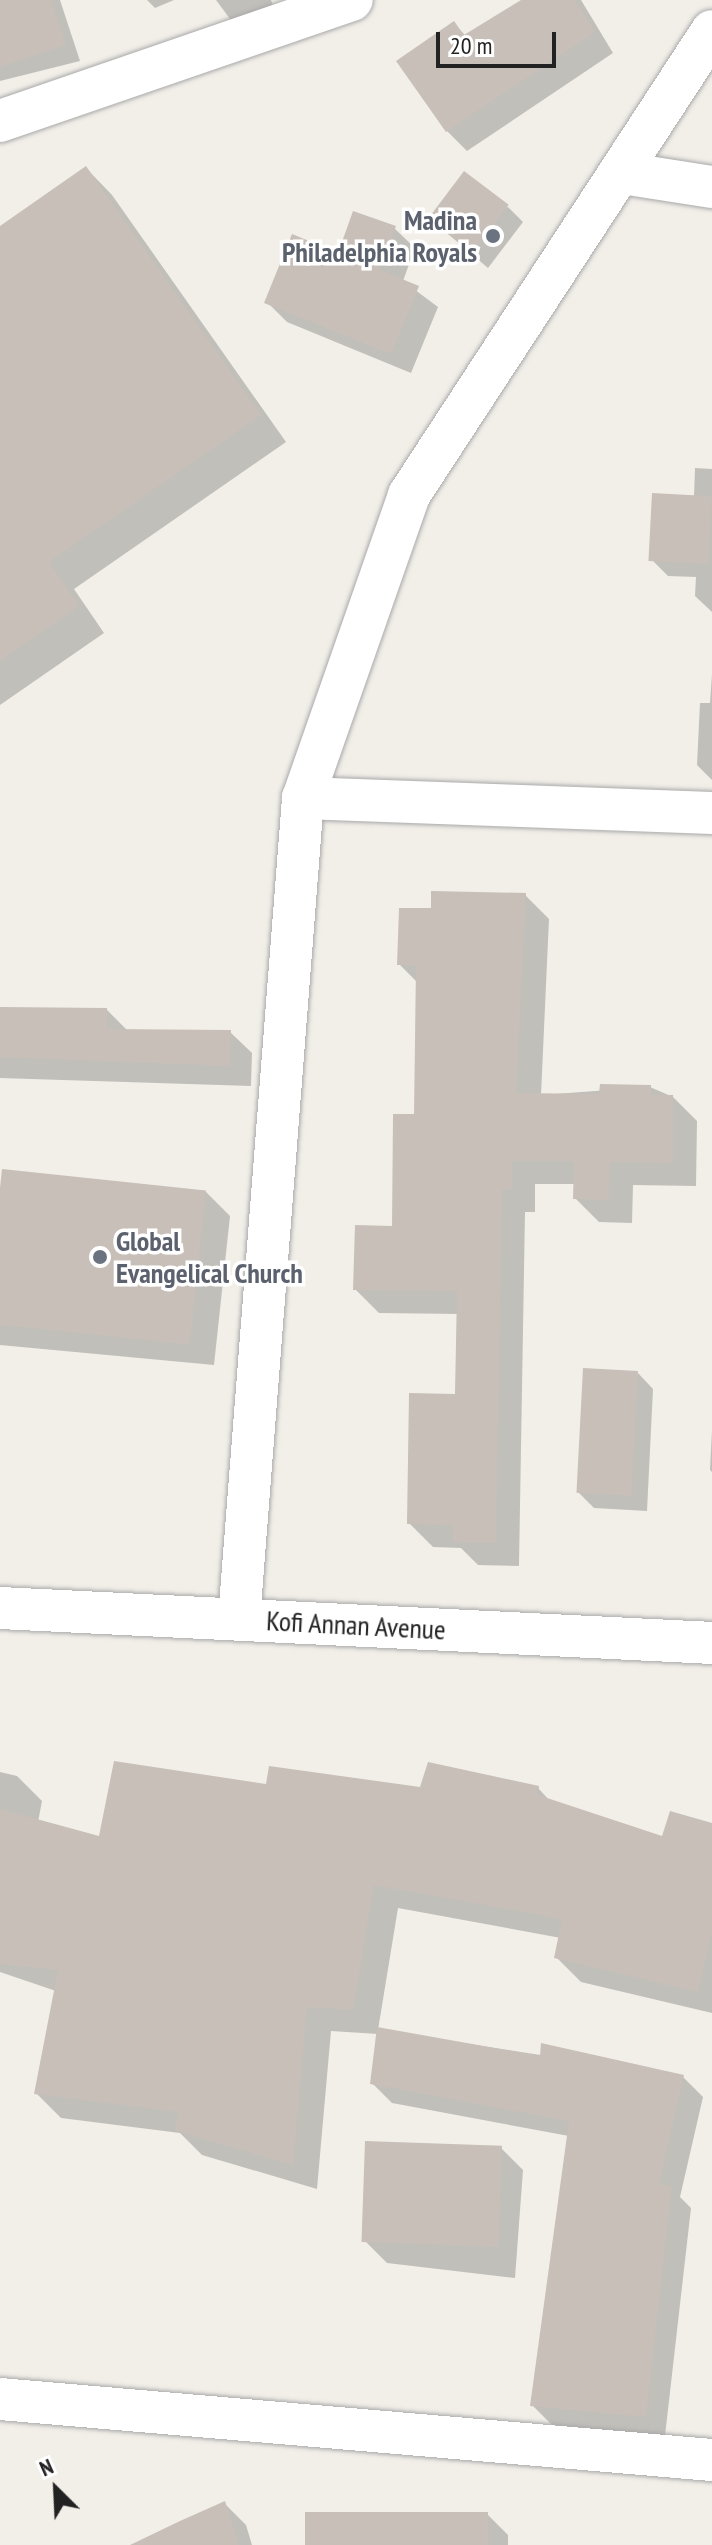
<!DOCTYPE html>
<style>
body{margin:0}
#map{position:relative;width:712px;height:2545px;overflow:hidden;background:#f2efe9;font-family:"PT Sans Narrow",sans-serif}
div>[style]{position:absolute}
[style*='--x']{left:calc(var(--x)*1px);top:calc(var(--y)*1px);width:calc(var(--w)*1px);rotate:calc(var(--a)*1deg)}
.shadow>*{inset:0;background:#0003}
.building>*{inset:0;background:#c7bfb8;transform-origin:0 0}
.roads{filter:drop-shadow(0 0 2px #a9a9a9) drop-shadow(0 0 2px #a9a9a9)}
.street>*{height:42px;margin:-21px;padding:0 21px;transform-origin:21px;border-radius:21px;background:#fff}
.dots>*{width:22px;height:22px;translate:-50% -50%;box-sizing:border-box;border:4px solid #fff;border-radius:50%}
span{translate:-50% -50%;white-space:nowrap;text-align:center;line-height:1.15;-webkit-text-stroke:7px #fff;paint-order:stroke}
.worship-label{font-size:28px;color:#5b616d;font-weight:700}
.right{translate:-100% -50%;text-align:right}
.left{translate:0 -50%;text-align:left}
.street-label{font-size:28px;color:#222}
.north{position:absolute;left:16px;top:2449px;width:80px;height:80px;-webkit-text-stroke:6px #fff;paint-order:stroke;rotate:336deg;font-size:22px;font-weight:700;line-height:32px;text-align:center;color:#222}
.north::after{content:'';display:block;margin:auto;width:28px;height:36px;background:#222;clip-path:polygon(50% 0,100% 100%,50% 72%,0 100%)}
.scale{position:absolute;left:436px;top:32px;width:120px;height:36px;box-sizing:border-box;border:4px solid #222;border-top:0;padding-left:10px;font-size:24px;line-height:28px;white-space:nowrap;color:#222;-webkit-text-stroke:6px #fff;paint-order:stroke}
</style>
<div id="map">
<div class="shadow">
<i style="clip-path:polygon(0 0,60px 0,80px 61px,0 81px)"></i>
<i style="clip-path:polygon(147px 0,174px 0,155px 8px)"></i>
<i style="clip-path:polygon(216px 0,271px 0,275px 12px,236px 27px)"></i>
<i style="clip-path:polygon(524px 0,581px 0,613px 53px,467px 151px,447px 131px,454px 24px,466px 36px)"></i>
<i style="clip-path:polygon(86px 168px,112px 195px,286px 442px,74px 589px,104px 633px,0 705px,0 228px)"></i>
<i style="clip-path:polygon(508px 207px,523px 222px,488px 268px,434px 222px)"></i>
<i style="clip-path:polygon(394px 228px,415px 248px,403px 281px,438px 307px,411px 373px,287px 322px,267px 302px)"></i>
<i style="clip-path:polygon(695px 468px,712px 469px,712px 612px,695px 596px,696px 577px,668px 576px,652px 560px,694px 497px)"></i>
<i style="clip-path:polygon(712px 674px,712px 780px,697px 765px,700px 703px,710px 703px)"></i>
<i style="clip-path:polygon(525px 895px,549px 919px,541px 1095px,650px 1087px,673px 1097px,697px 1121px,696px 1186px,633px 1185px,632px 1223px,599px 1222px,576px 1199px,576px 1184px,535px 1184px,535px 1212px,525px 1212px,519px 1566px,478px 1565px,461px 1548px,433px 1547px,409px 1523px,457px 1396px,458px 1314px,379px 1313px,355px 1289px,394px 1228px,416px 1116px,418px 983px,399px 964px,433px 910px)"></i>
<i style="clip-path:polygon(0 1009px,107px 1010px,128px 1031px,230px 1032px,252px 1053px,251px 1086px,0 1078px)"></i>
<i style="clip-path:polygon(0 1191px,205px 1191px,230px 1216px,214px 1365px,0 1345px)"></i>
<i style="clip-path:polygon(638px 1373px,653px 1389px,647px 1511px,594px 1508px,578px 1492px)"></i>
<i style="clip-path:polygon(712px 1430px,712px 1472px,710px 1470px)"></i>
<i style="clip-path:polygon(0 1772px,17px 1776px,42px 1801px,38px 1822px,101px 1839px,268px 1786px,538px 1788px,550px 1801px,664px 1838px,712px 1825px,712px 2013px,581px 1982px,557px 1958px,561px 1938px,398px 1908px,378px 2030px,683px 2077px,703px 2097px,680px 2197px,691px 2208px,665px 2436px,552px 2425px,532px 2405px,569px 2136px,392px 2103px,372px 2083px,378px 2034px,331px 2031px,317px 2189px,202px 2155px,180px 2133px,61px 2118px,36px 2093px,56px 1991px,0 1972px)"></i>
<i style="clip-path:polygon(501px 2148px,523px 2170px,515px 2278px,387px 2263px,365px 2241px)"></i>
<i style="clip-path:polygon(224px 2503px,246px 2525px,252px 2545px,134px 2545px)"></i>
<i style="clip-path:polygon(487px 2514px,508px 2535px,508px 2545px,311px 2545px)"></i>
</div>
<div class="building">
<i style="clip-path:polygon(0 0,51px 0,66px 45px,0 67px)"></i>
<i style="clip-path:polygon(521px 0,575px 0,595px 32px,446px 132px,396px 61px,454px 21px,464px 35px)"></i>
<i style="clip-path:polygon(86px 166px,261px 415px,49px 562px,79px 606px,0 661px,0 226px)"></i>
<i style="left:464px;top:171px;width:56px;height:60px;rotate:37deg"></i>
<i style="clip-path:polygon(353px 211px,396px 226px,380px 270px,419px 286px,391px 354px,264px 303px,292px 234px,338px 253px)"></i>
<i style="left:652px;top:493px;width:60px;height:68px;rotate:3deg"></i>
<i style="clip-path:polygon(431px 891px,526px 893px,516px 1093px,599px 1094px,600px 1084px,651px 1085px,651px 1095px,673px 1095px,673px 1163px,610px 1162px,609px 1200px,573px 1199px,574px 1161px,512px 1161px,512px 1189px,502px 1189px,496px 1543px,453px 1542px,453px 1525px,407px 1524px,409px 1393px,455px 1394px,457px 1291px,353px 1290px,355px 1225px,392px 1226px,393px 1114px,414px 1114px,416px 965px,397px 965px,399px 908px,431px 908px)"></i>
<i style="clip-path:polygon(0 1007px,107px 1008px,107px 1029px,231px 1030px,230px 1066px,0 1057px)"></i>
<i style="left:2px;top:1169px;width:205px;height:155px;rotate:6deg"></i>
<i style="left:583px;top:1368px;width:55px;height:125px;rotate:3deg"></i>
<i style="clip-path:polygon(114px 1761px,266px 1784px,269px 1766px,420px 1787px,428px 1762px,539px 1786px,538px 1795px,662px 1836px,670px 1811px,712px 1823px,712px 1933px,698px 1992px,554px 1958px,562px 1919px,374px 1885px,353px 2010px,307px 2007px,293px 2165px,175px 2131px,178px 2112px,34px 2094px,58px 1970px,0 1964px,0 1809px,99px 1836px)"></i>
<i style="clip-path:polygon(377px 2027px,540px 2056px,541px 2043px,684px 2075px,659px 2184px,672px 2186px,646px 2417px,530px 2406px,569px 2121px,370px 2084px)"></i>
<i style="left:365px;top:2141px;width:137px;height:101px;rotate:2deg"></i>
<i style="clip-path:polygon(225px 2501px,239px 2545px,130px 2545px,180px 2521px)"></i>
<i style="left:488px;top:2512px;width:33px;height:183px;rotate:90deg"></i>
</div>
<div class="roads">
<div class="street">
<i style="--x:0;--y:121;--w:372;--a:-19"></i>
<i style="--x:622;--y:173;--w:91;--a:8.8"></i>
<i style="--x:303;--y:798;--w:409;--a:2.1"></i>
<i style="--x:0;--y:1608;--w:713;--a:2.81"></i>
<i style="--x:239;--y:1619;--w:823;--a:-85.54"></i>
<i style="--x:303;--y:798;--w:321;--a:-70.7"></i>
<i style="--x:409;--y:495;--w:554;--a:-56.85"></i>
<i style="--x:0;--y:2399;--w:715;--a:4.9"></i>
</div>
</div>
<div class="dots">
<i style="left:493px;top:236px;background:#6b7280"></i>
<i style="left:100px;top:1257px;background:#6b7280"></i>
</div>
<div class="worship-label">
<span class="right" style="left:477px;top:236px">Madina<br>Philadelphia Royals</span>
<span class="left" style="left:116px;top:1257px">Global<br>Evangelical Church</span>
</div>
<div class="street-label">
<span style="left:356px;top:1625px;rotate:3deg">Kofi Annan Avenue</span>
</div>
<div class="north">N</div>
<div class="scale">20 m</div>
</div>
